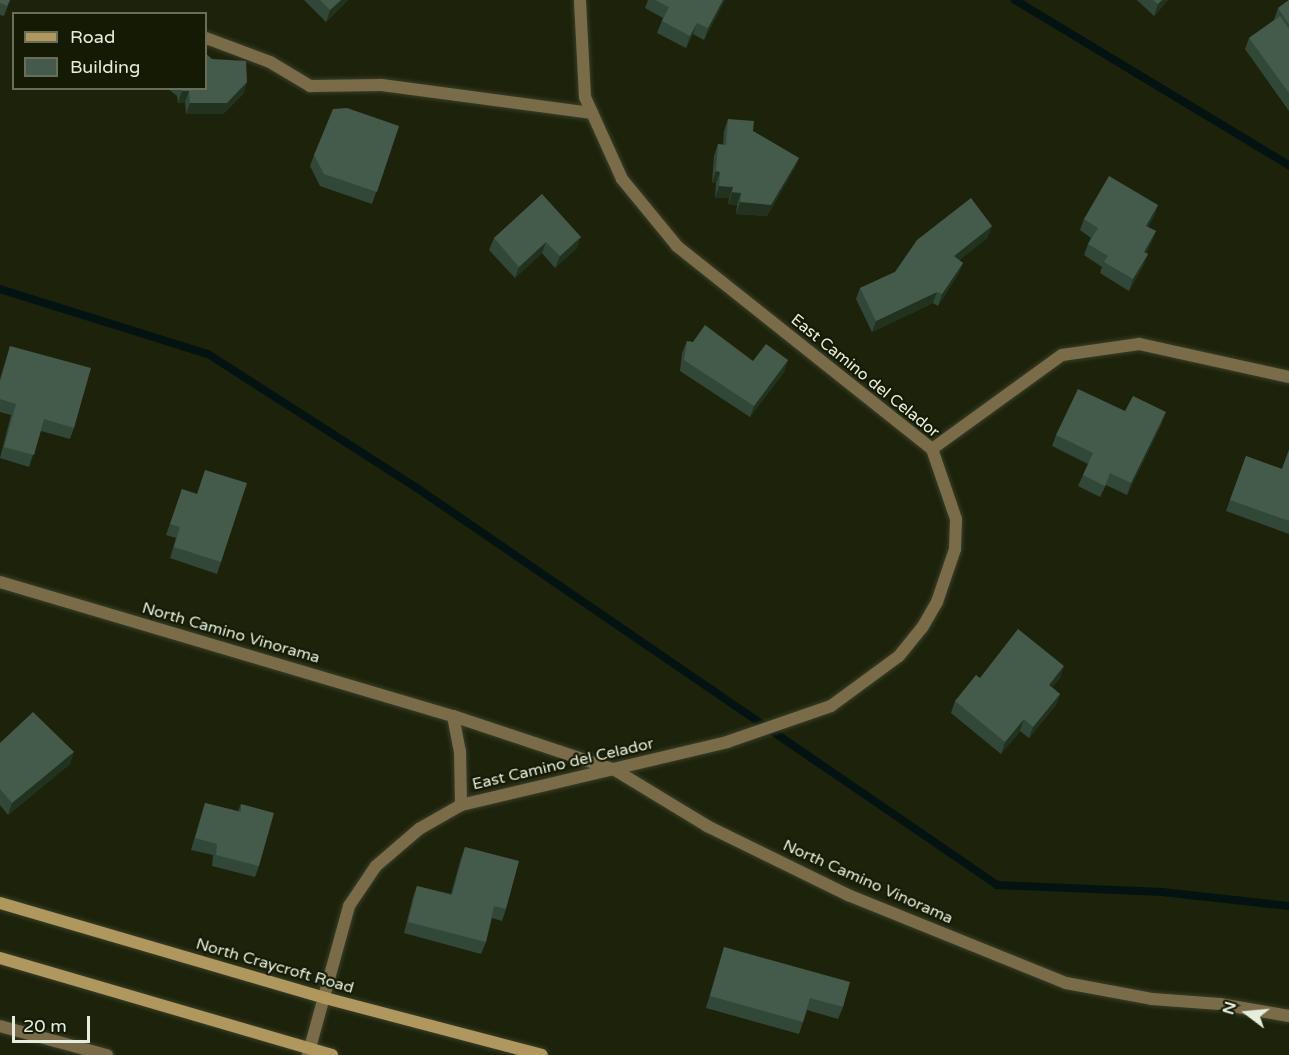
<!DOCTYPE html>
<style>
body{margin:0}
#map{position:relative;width:1289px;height:1055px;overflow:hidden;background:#1d230b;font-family:"Varela Round",sans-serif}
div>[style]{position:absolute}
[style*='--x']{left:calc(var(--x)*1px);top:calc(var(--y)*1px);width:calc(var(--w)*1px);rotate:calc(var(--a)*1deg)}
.stream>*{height:8px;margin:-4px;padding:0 4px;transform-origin:4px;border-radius:4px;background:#031312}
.roads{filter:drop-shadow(0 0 2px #393f28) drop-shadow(0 0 2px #393f28)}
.service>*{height:12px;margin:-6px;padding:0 6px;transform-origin:6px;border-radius:6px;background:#7b6c49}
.minor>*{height:12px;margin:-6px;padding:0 6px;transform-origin:6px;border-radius:6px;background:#7b6c49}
.secondary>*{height:12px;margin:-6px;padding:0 6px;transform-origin:6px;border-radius:6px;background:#af975d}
.wall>*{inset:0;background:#314839}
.shaded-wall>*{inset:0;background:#21321f}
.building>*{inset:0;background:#445a4b}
span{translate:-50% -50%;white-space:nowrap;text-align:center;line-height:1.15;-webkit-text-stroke:4.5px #141a03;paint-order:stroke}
.street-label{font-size:16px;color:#e7eddd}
.legend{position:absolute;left:12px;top:12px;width:195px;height:78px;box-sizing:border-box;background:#141a03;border:2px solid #686e5a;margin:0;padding:8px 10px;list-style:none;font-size:18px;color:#e7eddd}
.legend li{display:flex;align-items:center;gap:12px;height:30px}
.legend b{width:30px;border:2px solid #686e5a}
.north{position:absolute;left:1217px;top:983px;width:60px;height:60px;-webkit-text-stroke:4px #141a03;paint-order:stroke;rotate:286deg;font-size:16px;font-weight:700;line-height:24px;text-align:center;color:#e7eddd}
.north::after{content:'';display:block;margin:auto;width:21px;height:27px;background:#e7eddd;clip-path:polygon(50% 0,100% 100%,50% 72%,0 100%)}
.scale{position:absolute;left:12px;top:1016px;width:78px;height:27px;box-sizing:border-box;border:3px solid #e7eddd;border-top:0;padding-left:8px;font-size:18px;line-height:21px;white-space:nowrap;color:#e7eddd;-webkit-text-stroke:4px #141a03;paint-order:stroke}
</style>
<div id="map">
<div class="stream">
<i style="--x:1015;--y:0;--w:320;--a:31.1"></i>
<i style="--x:0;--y:289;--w:218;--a:17.4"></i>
<i style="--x:208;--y:354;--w:248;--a:32.7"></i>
<i style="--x:417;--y:488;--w:703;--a:34.39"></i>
<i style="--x:997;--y:885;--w:165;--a:2.4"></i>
<i style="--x:1162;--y:892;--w:128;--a:6.3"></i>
</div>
<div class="roads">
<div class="service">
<i style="--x:206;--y:38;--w:68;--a:20.6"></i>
<i style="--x:270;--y:62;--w:47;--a:31"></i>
<i style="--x:310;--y:86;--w:72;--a:-0.8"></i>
<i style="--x:382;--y:85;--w:212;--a:7.6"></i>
</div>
<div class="minor">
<i style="--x:932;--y:449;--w:160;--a:-35.9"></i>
<i style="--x:1062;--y:355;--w:78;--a:-8.1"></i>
<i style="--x:1139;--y:344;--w:154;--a:12.4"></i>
<i style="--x:0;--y:582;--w:472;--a:16.5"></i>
<i style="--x:453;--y:716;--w:171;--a:18.4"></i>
<i style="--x:615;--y:770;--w:108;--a:31.3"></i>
<i style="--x:707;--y:826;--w:157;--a:26.1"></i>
<i style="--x:848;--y:895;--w:235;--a:22"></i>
<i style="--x:1066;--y:983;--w:87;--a:10.5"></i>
<i style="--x:1152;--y:999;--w:68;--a:4.2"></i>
<i style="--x:1220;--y:1004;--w:70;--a:9.9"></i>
<i style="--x:453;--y:716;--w:36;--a:79"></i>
<i style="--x:460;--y:751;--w:54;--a:88.9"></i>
<i style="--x:0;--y:1026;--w:111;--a:15.2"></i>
<i style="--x:308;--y:1055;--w:155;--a:-74.6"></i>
<i style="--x:349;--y:906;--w:48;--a:-56"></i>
<i style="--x:376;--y:866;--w:57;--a:-40.7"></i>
<i style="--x:419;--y:829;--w:48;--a:-29.7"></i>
<i style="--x:461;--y:805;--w:273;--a:-13.3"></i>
<i style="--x:727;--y:742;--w:110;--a:-19.1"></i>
<i style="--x:831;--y:706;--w:84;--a:-36.3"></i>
<i style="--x:899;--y:656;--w:36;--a:-51"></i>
<i style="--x:922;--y:628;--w:30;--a:-60"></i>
<i style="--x:937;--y:602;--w:56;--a:-71.2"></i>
<i style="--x:955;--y:549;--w:30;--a:-88"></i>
<i style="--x:956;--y:519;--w:74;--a:-108.9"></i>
<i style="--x:932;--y:449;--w:326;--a:-141.5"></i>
<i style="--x:677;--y:246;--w:87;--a:-129.4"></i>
<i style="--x:622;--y:179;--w:90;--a:-114.3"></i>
<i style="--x:585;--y:97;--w:97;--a:-93"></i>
</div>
<div class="secondary">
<i style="--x:0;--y:903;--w:339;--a:16.3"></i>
<i style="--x:325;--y:998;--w:224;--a:14.7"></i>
<i style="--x:0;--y:958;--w:346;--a:16.3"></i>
</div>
</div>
<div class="wall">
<i style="clip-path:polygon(0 0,10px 0,4px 16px,0 15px)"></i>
<i style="clip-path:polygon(304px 0,348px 0,326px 22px)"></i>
<i style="clip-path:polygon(648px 0,725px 0,704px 40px,693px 34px,686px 48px,657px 33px,663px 18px,645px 8px)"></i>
<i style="clip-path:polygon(1137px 0,1168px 0,1154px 16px)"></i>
<i style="clip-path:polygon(1289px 0,1289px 111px,1245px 49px,1249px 38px,1274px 20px,1278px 8px)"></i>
<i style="clip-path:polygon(247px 82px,243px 94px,223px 114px,186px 114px,185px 102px,178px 103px,177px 96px,167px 88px,206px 88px)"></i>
<i style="clip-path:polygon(728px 119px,753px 131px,799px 158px,794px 169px,767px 216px,736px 214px,737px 205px,728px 204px,729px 198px,715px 198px,716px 183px,712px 183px,714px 156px,718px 144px,723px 145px,724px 131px)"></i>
<i style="clip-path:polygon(399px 126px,372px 204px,320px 186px,310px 166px,314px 155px)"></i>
<i style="clip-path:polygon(542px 194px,577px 248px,555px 268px,542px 253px,515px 278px,489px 250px,494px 238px)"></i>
<i style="clip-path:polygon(1158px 205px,1154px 216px,1148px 227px,1156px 231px,1151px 243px,1146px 253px,1148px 254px,1143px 266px,1129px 291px,1100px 273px,1102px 267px,1084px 255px,1088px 244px,1091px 238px,1080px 230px,1084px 219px)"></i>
<i style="clip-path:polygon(992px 226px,987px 238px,959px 260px,963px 263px,958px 274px,938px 306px,933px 303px,872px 332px,856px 299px,860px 288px,895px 272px)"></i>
<i style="clip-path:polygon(687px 341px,753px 361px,788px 360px,784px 372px,750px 417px,680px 371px,682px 353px)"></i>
<i style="clip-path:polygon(10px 346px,74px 428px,70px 439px,41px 431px,29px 467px,0 458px,11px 415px,0 412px,0 379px)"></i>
<i style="clip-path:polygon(1125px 411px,1162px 423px,1127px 495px,1106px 485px,1100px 497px,1078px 486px,1088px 464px,1052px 446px,1056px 435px)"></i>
<i style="clip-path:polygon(1289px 450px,1289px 534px,1226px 511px,1246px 456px,1282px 469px)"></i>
<i style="clip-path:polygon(182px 489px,221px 562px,217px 574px,170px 558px,176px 538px,166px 535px)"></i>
<i style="clip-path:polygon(980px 678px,1060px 678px,1052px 687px,1060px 694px,1056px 705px,1029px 738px,1020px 731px,1001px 754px,951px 713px,955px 701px)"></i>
<i style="clip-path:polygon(0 743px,70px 764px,8px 815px,0 805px)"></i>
<i style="clip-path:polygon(205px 803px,238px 811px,241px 804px,259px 866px,255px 877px,212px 866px,213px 855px,191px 850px)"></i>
<i style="clip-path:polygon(465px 847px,506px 909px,502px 921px,492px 918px,486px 942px,481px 954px,404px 933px,413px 897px,417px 886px,451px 894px,461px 858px)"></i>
<i style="clip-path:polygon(724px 947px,843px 1007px,838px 1019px,807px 1010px,799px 1034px,706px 1008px)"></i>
</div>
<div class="shaded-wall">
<i style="clip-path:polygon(341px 0,348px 0,326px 22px,330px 10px)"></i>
<i style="clip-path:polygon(723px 0,725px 0,704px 40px,708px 28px)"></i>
<i style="clip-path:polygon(1162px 0,1168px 0,1154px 16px,1158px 4px)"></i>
<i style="clip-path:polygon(697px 23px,693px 34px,686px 48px,690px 36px)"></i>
<i style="clip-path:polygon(247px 82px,243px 94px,223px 114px,186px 114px,190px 103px)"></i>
<i style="clip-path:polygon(182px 91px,189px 91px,185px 102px,178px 103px)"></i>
<i style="clip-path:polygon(799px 158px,794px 169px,767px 216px,736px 214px,740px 202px)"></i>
<i style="clip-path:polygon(716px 171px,720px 172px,716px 183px,712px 183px)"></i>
<i style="clip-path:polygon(719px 186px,733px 187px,729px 198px,715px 198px)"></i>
<i style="clip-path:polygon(732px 192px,741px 193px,737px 205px,728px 204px)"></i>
<i style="clip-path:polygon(1158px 205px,1154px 216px,1142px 237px,1146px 226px)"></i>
<i style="clip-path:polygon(992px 226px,987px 238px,950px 268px,954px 256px)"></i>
<i style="clip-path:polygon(1156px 231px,1151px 243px,1140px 263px,1144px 252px)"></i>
<i style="clip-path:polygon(581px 237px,577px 248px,555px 268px,560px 256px)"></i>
<i style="clip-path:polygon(546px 242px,542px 253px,515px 278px,519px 267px)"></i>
<i style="clip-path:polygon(1148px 254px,1143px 266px,1129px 291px,1133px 279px)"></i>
<i style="clip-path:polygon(963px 263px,958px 274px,938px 306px,942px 294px)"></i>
<i style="clip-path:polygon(937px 292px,933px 303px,872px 332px,876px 321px)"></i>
<i style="clip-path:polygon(788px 360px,784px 372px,750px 417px,754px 406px)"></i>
<i style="clip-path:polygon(1166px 412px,1162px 423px,1127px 495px,1131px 483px)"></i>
<i style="clip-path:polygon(1064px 666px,1060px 678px,1045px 696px,1049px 685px)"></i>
<i style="clip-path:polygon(1060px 694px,1056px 705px,1029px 738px,1033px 727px)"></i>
<i style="clip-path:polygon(1024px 719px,1020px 731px,1001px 754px,1005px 742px)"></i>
<i style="clip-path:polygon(74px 752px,70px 764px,8px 815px,12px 803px)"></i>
</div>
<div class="building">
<i style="clip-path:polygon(0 0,10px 0,7px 6px,0 3px)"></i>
<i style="clip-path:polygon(320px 0,341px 0,330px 10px)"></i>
<i style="clip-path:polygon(655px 0,723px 0,708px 28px,697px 23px,690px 36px,662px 21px,669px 7px)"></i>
<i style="clip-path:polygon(1153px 0,1162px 0,1158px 4px)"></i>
<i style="clip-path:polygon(1289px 0,1289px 24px,1278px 8px)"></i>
<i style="clip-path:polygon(1280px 16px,1289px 29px,1289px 93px,1249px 38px)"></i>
<i style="clip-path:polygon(206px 54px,212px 59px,246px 61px,247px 82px,227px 103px,190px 103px,189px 91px,182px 91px,182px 88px,206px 88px)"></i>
<i style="clip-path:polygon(347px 108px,399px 126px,377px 192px,324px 174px,314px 155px,333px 109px)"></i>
<i style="clip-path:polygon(728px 119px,754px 121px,753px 131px,799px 158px,771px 205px,740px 202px,741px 193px,732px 192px,733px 187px,719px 186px,720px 172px,716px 171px,718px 144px,726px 145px)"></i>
<i style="clip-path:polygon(1109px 176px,1158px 205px,1146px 226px,1156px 231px,1144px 252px,1148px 254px,1133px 279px,1104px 262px,1108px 256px,1088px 244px,1098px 228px,1084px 219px)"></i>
<i style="clip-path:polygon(542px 194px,581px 237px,560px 256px,546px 242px,519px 267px,494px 238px)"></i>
<i style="clip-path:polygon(971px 198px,992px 226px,954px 256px,963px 263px,942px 294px,937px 292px,876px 321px,860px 288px,895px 272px,917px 240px)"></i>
<i style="clip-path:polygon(705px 325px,753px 361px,766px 344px,788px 360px,754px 406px,684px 360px,687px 341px,693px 342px)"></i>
<i style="clip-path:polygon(10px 346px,91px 368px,74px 428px,44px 419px,34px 455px,4px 447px,16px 404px,0 399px,0 382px)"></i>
<i style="clip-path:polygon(1078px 389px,1125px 411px,1133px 396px,1166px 412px,1131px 483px,1110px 473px,1105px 486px,1083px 475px,1093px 453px,1056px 435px)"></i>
<i style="clip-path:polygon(1289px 450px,1289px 521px,1230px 500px,1246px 456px,1282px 469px)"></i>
<i style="clip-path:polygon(205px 470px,247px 483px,221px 562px,174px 547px,180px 527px,170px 524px,182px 489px,197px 494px)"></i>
<i style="clip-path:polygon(1018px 629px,1064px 666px,1049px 685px,1060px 694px,1033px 727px,1024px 719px,1005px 742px,955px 701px,976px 675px,980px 678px)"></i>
<i style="clip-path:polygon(33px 712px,74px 752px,12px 803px,0 789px,0 743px)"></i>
<i style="clip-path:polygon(205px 803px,241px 812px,241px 804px,274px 813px,259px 866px,216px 855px,217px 844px,195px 838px)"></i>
<i style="clip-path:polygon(465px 847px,519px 861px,506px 909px,494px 906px,486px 942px,408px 922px,417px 886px,452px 895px)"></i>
<i style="clip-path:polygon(724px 947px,850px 982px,843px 1007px,810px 998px,803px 1022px,710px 996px)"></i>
</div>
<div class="street-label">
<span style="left:865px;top:376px;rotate:39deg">East Camino del Celador</span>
<span style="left:231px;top:633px;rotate:16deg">North Camino Vinorama</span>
<span style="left:563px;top:764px;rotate:-13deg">East Camino del Celador</span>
<span style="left:868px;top:882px;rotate:24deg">North Camino Vinorama</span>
<span style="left:275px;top:966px;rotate:16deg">North Craycroft Road</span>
</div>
<ul class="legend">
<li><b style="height:8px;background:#af975d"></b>Road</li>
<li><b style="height:16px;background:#445a4b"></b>Building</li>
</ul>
<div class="north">N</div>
<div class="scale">20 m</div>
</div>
